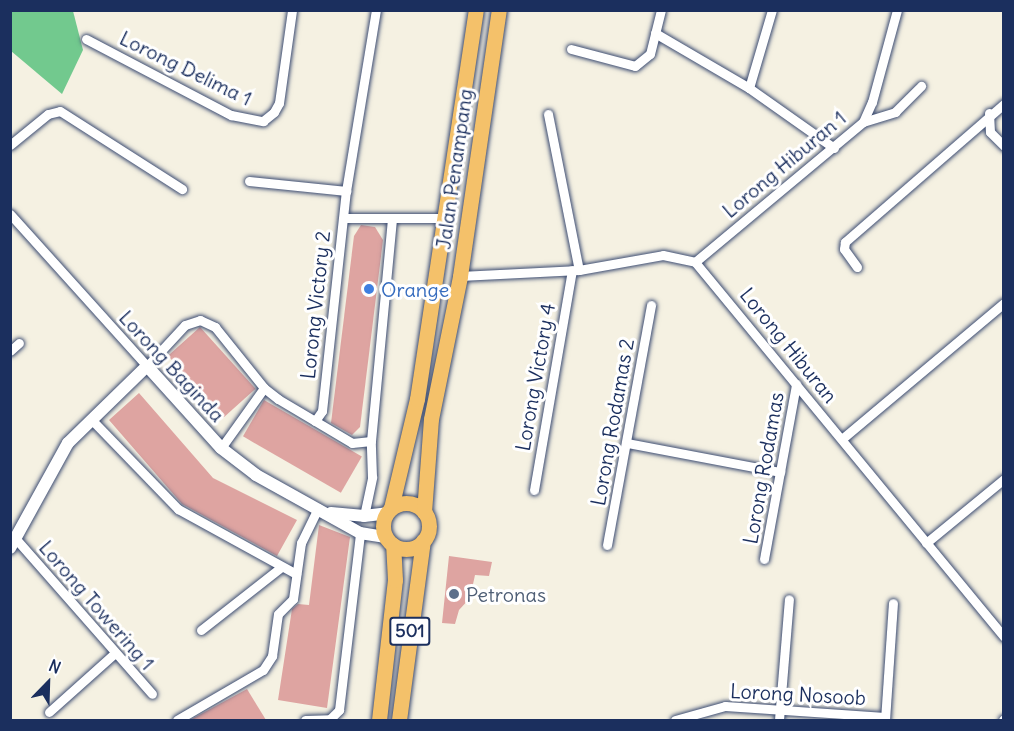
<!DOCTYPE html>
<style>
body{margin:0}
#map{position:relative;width:1014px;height:731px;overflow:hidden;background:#f5f1e2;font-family:Delius,sans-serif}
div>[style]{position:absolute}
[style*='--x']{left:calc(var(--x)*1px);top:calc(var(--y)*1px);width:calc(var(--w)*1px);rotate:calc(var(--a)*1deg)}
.green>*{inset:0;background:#72c98e}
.building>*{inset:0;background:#dea4a1;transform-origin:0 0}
.roads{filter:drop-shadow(0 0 2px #3c4c72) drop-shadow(0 0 2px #3c4c72)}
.minor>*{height:9px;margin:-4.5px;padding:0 4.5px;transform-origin:4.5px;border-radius:4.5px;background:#fff}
.tertiary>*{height:12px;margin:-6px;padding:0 6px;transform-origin:6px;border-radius:6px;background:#fff}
.primary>*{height:15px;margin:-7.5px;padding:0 7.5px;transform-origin:7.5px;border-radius:7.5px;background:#f4c16a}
.primary>.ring{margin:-7.5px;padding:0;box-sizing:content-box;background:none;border:15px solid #f4c16a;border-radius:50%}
.dots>*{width:16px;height:16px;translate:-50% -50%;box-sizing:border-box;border:3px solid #fff;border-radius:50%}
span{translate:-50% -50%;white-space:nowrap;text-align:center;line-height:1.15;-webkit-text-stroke:6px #fff;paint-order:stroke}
.shield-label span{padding:2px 4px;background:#fff;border:2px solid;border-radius:4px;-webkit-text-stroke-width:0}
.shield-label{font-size:18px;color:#1b2f5e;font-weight:700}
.street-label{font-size:20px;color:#1b2f5e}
.shop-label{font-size:20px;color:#366cbe}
.left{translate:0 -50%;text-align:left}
.service-label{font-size:20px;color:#4e5e75}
.frame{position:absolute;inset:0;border:12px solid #1b2f5e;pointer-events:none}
.north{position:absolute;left:18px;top:653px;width:60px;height:60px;-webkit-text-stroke:4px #fff;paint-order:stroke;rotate:23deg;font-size:16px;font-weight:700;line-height:24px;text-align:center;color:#1b2f5e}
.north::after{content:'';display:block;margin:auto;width:21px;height:27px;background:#1b2f5e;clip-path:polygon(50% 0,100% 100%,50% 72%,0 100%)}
</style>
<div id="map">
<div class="green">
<i style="clip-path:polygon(10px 11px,73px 11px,83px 50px,62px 94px,11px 51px)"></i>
</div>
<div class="building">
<i style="clip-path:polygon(361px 225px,375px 227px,383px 240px,360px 427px,352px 435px,331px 423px,354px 236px)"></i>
<i style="left:200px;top:327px;width:83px;height:43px;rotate:48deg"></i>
<i style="clip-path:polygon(139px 393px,213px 478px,297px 520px,277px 556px,182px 504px,109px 420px)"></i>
<i style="left:264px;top:400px;width:113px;height:42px;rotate:30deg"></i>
<i style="clip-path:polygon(319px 525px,350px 537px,327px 708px,278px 700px,292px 609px,298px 604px,309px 605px)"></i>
<i style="clip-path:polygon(449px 556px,492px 562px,489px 576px,475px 575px,470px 598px,459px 610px,455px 624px,442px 623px)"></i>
<i style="clip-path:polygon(247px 689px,266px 720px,190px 720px)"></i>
</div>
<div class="roads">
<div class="minor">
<i style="--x:655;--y:33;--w:109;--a:30.3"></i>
<i style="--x:749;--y:88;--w:104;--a:35.2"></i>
<i style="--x:86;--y:39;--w:164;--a:27.7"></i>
<i style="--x:231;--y:115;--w:33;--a:11"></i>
<i style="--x:263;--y:121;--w:14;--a:-39"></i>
<i style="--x:274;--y:112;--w:10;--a:-61"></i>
<i style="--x:279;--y:103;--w:94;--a:-82"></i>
<i style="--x:571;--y:49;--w:66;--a:14.9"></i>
<i style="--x:635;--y:66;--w:19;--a:-39"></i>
<i style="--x:650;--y:54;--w:45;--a:-76"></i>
<i style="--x:749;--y:88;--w:81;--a:-73.6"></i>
<i style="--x:989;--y:113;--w:19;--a:87"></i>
<i style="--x:990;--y:132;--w:20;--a:45"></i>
<i style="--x:548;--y:114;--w:159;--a:78.8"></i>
<i style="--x:863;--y:122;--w:34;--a:-17"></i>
<i style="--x:895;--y:112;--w:37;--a:-45"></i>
<i style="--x:10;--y:145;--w:49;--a:-39.2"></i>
<i style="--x:48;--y:114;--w:12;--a:-14"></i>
<i style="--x:60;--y:111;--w:145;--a:32.6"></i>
<i style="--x:249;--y:181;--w:98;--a:5.9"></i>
<i style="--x:10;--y:214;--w:205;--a:48"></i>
<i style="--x:147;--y:366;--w:56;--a:-47.2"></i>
<i style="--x:185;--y:325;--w:16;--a:-18"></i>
<i style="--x:200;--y:320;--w:17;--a:25"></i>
<i style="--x:215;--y:327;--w:78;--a:51.2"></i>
<i style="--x:264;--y:388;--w:18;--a:38"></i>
<i style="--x:278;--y:399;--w:86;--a:30.7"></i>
<i style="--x:352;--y:443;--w:19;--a:-6"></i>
<i style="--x:344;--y:218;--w:99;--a:0"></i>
<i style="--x:695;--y:262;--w:219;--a:-39.8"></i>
<i style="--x:863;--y:122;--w:22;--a:-66"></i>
<i style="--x:872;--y:102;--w:95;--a:-74.8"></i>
<i style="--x:857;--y:267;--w:22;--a:-126"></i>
<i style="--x:844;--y:249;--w:7;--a:-82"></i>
<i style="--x:845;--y:242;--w:211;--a:-41"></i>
<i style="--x:460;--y:276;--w:119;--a:-2.9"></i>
<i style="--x:579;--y:270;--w:85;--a:-10.1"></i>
<i style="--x:663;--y:255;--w:33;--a:12"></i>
<i style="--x:695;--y:262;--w:486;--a:50.5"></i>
<i style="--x:10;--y:351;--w:12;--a:-42"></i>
<i style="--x:92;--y:420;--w:124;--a:46"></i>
<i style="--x:178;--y:509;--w:135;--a:28.8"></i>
<i style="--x:315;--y:421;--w:12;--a:-55"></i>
<i style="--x:322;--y:411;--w:221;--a:-83.8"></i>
<i style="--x:346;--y:191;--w:183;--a:-80.6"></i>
<i style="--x:843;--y:438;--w:210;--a:-40"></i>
<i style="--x:627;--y:443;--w:156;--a:10.7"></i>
<i style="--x:221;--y:448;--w:74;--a:-54.4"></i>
<i style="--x:534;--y:490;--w:223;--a:-80.2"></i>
<i style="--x:364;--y:516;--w:40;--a:-78"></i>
<i style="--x:372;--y:477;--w:36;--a:-92"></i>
<i style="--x:371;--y:441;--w:224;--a:-84.6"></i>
<i style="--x:16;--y:539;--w:206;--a:48.7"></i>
<i style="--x:926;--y:543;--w:101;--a:-39.4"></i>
<i style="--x:607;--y:545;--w:244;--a:-79.6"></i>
<i style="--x:764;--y:559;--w:178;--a:-79.6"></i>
<i style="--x:201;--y:630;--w:100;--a:-38.1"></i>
<i style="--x:49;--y:712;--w:89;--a:-41.8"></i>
<i style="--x:177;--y:720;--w:99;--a:-30.2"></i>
<i style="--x:263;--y:670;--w:17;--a:-57"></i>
<i style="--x:272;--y:656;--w:42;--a:-81.9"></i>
<i style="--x:278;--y:614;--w:21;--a:-45"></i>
<i style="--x:293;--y:599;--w:57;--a:-81.9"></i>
<i style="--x:301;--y:543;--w:39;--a:-64"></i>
<i style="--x:305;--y:720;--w:25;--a:-2"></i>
<i style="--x:330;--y:719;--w:13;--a:-45"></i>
<i style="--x:339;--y:710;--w:178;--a:-83.2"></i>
<i style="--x:675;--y:720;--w:52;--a:-15.6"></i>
<i style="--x:725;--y:706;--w:160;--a:3.9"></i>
<i style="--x:779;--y:720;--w:121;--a:-85.3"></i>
<i style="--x:885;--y:720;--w:117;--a:-86.1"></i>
<i style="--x:1003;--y:720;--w:1;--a:-45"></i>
</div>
<div class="tertiary">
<i style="--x:331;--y:513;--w:33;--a:5"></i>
<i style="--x:364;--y:516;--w:23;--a:-7"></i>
<i style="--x:10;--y:548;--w:120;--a:-61.1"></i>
<i style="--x:68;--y:443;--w:110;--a:-44.3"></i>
<i style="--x:147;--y:366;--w:110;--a:47.9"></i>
<i style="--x:221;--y:448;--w:44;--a:37.6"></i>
<i style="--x:256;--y:475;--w:119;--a:29.1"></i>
<i style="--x:360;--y:533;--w:26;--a:9"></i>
</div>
<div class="primary">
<i class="ring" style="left:383px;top:503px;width:31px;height:31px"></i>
<i style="--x:391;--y:508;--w:112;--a:-76.6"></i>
<i style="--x:417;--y:399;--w:393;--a:-81.4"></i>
<i style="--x:424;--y:512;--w:93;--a:-85.7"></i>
<i style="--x:431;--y:419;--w:146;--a:-78.5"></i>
<i style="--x:460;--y:276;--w:269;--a:-81.7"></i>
<i style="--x:379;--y:720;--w:141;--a:-83.5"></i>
<i style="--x:395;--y:580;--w:35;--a:-93"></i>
<i style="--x:399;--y:720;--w:181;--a:-82.4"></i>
</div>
</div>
<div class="dots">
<i style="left:369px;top:289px;background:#3f7fe0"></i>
<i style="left:454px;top:594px;background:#5c6f8a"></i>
</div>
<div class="shield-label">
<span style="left:410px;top:631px">501</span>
</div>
<div class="street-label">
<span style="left:186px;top:68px;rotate:26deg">Lorong Delima 1</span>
<span style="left:784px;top:164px;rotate:-40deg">Lorong Hiburan 1</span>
<span style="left:454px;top:169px;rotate:-82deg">Jalan Penampang</span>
<span style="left:315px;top:305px;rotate:-84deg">Lorong Victory 2</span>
<span style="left:789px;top:345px;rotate:51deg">Lorong Hiburan</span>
<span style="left:172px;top:366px;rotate:47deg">Lorong Baginda</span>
<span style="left:535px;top:377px;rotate:-80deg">Lorong Victory 4</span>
<span style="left:612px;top:422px;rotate:-80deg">Lorong Rodamas 2</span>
<span style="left:763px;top:468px;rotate:-80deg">Lorong Rodamas</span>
<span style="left:97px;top:605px;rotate:49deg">Lorong Towering 1</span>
<span style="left:798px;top:694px;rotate:3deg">Lorong Nosoob</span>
</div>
<div class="shop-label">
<span class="left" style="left:381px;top:289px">Orange</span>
</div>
<div class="service-label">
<span class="left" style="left:466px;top:594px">Petronas</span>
</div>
<div class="frame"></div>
<div class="north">N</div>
</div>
